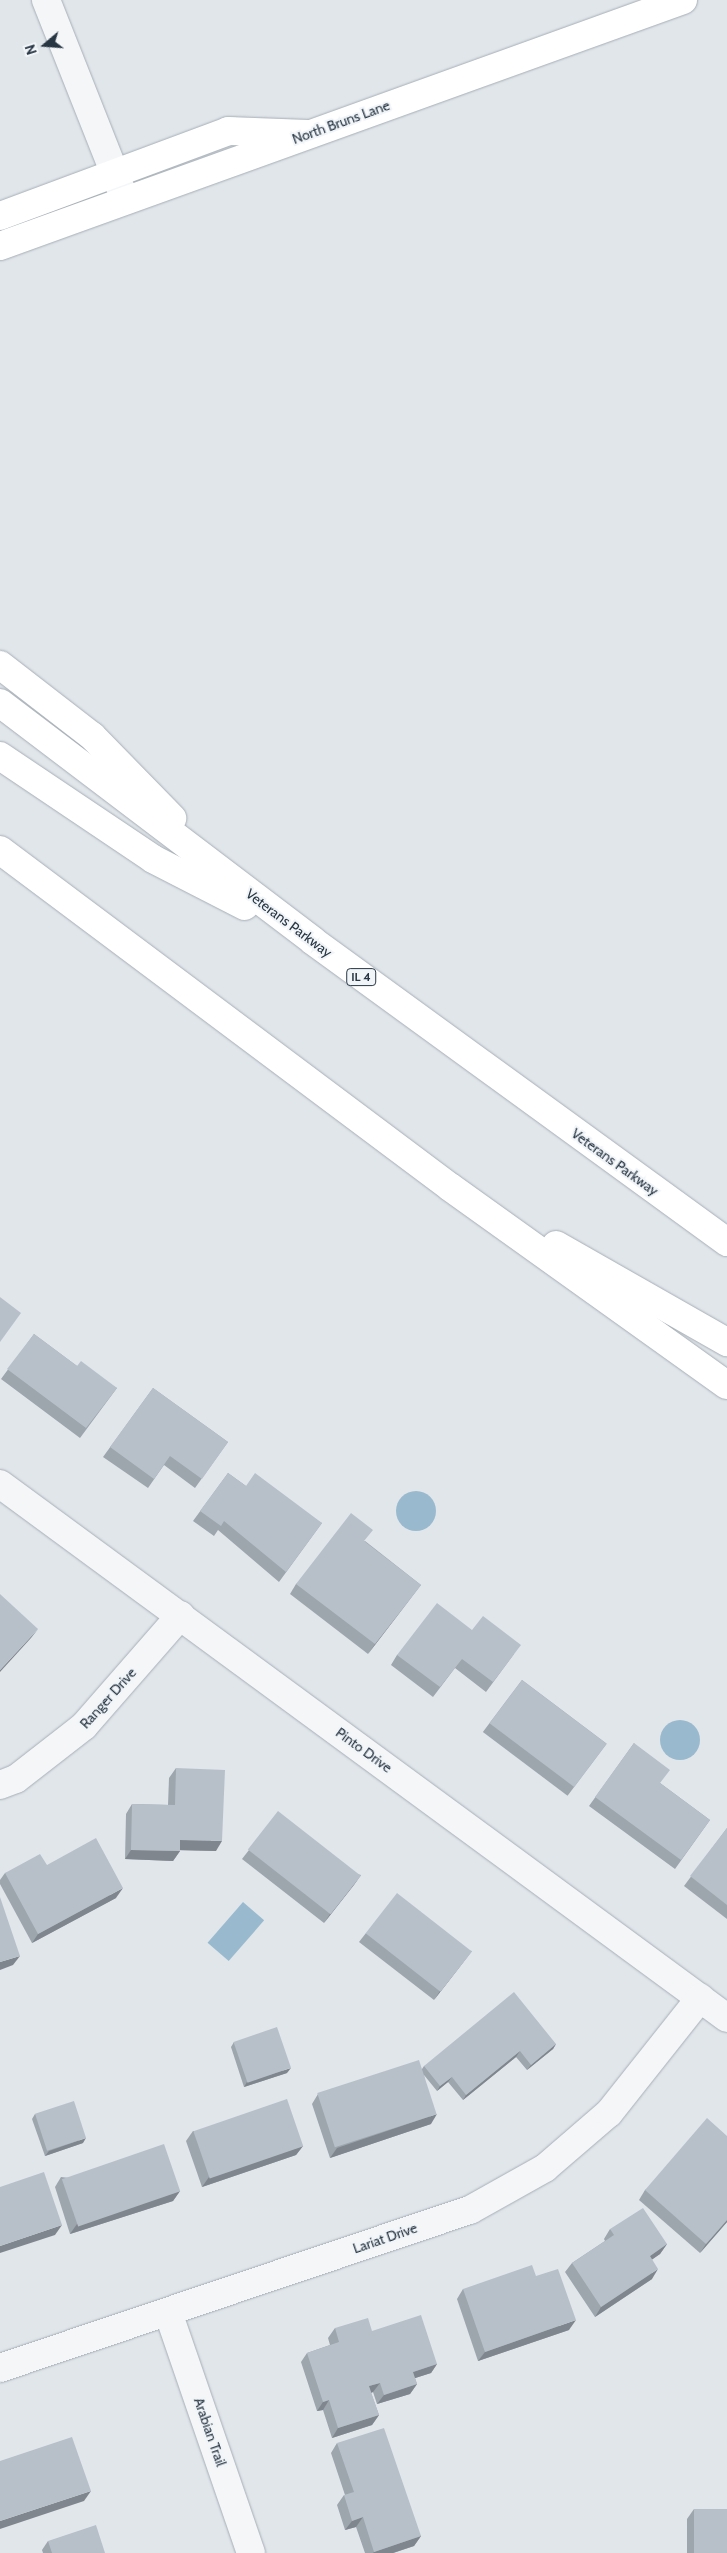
<!DOCTYPE html>
<style>
body{margin:0}
#map{position:relative;width:727px;height:2553px;overflow:hidden;background:#e1e6eb;font-family:Cabin,sans-serif}
div>[style]{position:absolute}
[style*='--x']{left:calc(var(--x)*1px);top:calc(var(--y)*1px);width:calc(var(--w)*1px);rotate:calc(var(--a)*1deg)}
.water>*{inset:0;background:#99bace;transform-origin:0 0}
.round{border-radius:50%}
.roads{filter:drop-shadow(0 0 1px #a6aeb6) drop-shadow(0 0 1px #a6aeb6)}
.minor>*{height:28px;margin:-14px;padding:0 14px;transform-origin:14px;border-radius:14px;background:#f4f6f8}
.major>*{height:28px;margin:-14px;padding:0 14px;transform-origin:14px;border-radius:14px;background:#fff}
.highway>*{height:28px;margin:-14px;padding:0 14px;transform-origin:14px;border-radius:14px;background:#fff}
.wall>*{inset:0;background:#9da5ad;transform-origin:0 0}
.shaded-wall>*{inset:0;background:#80868d}
.building>*{inset:0;background:#b7c0c9;transform-origin:0 0}
span{translate:-50% -50%;white-space:nowrap;text-align:center;line-height:1.15;-webkit-text-stroke:4px #f1f5f8;paint-order:stroke}
.shield-label span{padding:1px 4px;background:#f1f5f8;border:1px solid;border-radius:4px;-webkit-text-stroke-width:0}
.shield-label{font-size:12px;color:#283644;font-weight:700}
.street-label{font-size:14px;color:#283644}
.north{position:absolute;left:20px;top:20px;width:50px;height:50px;-webkit-text-stroke:4px #f1f5f8;paint-order:stroke;rotate:252deg;font-size:14px;font-weight:700;line-height:20px;text-align:center;color:#283644}
.north::after{content:'';display:block;margin:auto;width:18px;height:22px;background:#283644;clip-path:polygon(50% 0,100% 100%,50% 72%,0 100%)}
</style>
<div id="map">
<div class="water">
<i class="round" style="left:396px;top:1491px;width:40px;height:40px"></i>
<i class="round" style="left:660px;top:1720px;width:40px;height:40px"></i>
<i style="left:243px;top:1902px;width:28px;height:54px;rotate:41deg"></i>
</div>
<div class="roads">
<div class="minor">
<i style="--x:46;--y:0;--w:215;--a:68.4"></i>
<i style="--x:0;--y:1484;--w:902;--a:36.3"></i>
<i style="--x:0;--y:1785;--w:17;--a:-21"></i>
<i style="--x:16;--y:1779;--w:86;--a:-37.9"></i>
<i style="--x:84;--y:1726;--w:147;--a:-48.9"></i>
<i style="--x:168;--y:2312;--w:255;--a:71"></i>
<i style="--x:0;--y:2368;--w:496;--a:-18.6"></i>
<i style="--x:470;--y:2210;--w:86;--a:-29.2"></i>
<i style="--x:545;--y:2168;--w:84;--a:-40.7"></i>
<i style="--x:609;--y:2113;--w:147;--a:-51.6"></i>
</div>
<div class="major">
<i style="--x:0;--y:246;--w:726;--a:-19.81"></i>
</div>
<div class="highway">
<i style="--x:0;--y:216;--w:243;--a:-20.4"></i>
<i style="--x:228;--y:131;--w:80;--a:2.1"></i>
<i style="--x:0;--y:665;--w:116;--a:37.7"></i>
<i style="--x:92;--y:736;--w:115;--a:45.7"></i>
<i style="--x:0;--y:703;--w:393;--a:37.2"></i>
<i style="--x:313;--y:941;--w:512;--a:36.02"></i>
<i style="--x:0;--y:756;--w:184;--a:33.9"></i>
<i style="--x:153;--y:859;--w:103;--a:27.1"></i>
<i style="--x:0;--y:850;--w:562;--a:36.83"></i>
<i style="--x:450;--y:1187;--w:340;--a:35.6"></i>
<i style="--x:556;--y:1245;--w:197;--a:29.6"></i>
</div>
</div>
<div class="wall">
<i style="clip-path:polygon(34px 1334px,77px 1366px,117px 1388px,80px 1438px,1px 1379px)"></i>
<i style="clip-path:polygon(153px 1388px,228px 1442px,195px 1488px,164px 1465px,148px 1488px,103px 1457px)"></i>
<i style="clip-path:polygon(228px 1473px,246px 1486px,322px 1523px,279px 1582px,218px 1530px,214px 1536px,193px 1521px)"></i>
<i style="clip-path:polygon(365px 1541px,421px 1585px,368px 1654px,290px 1594px,296px 1584px)"></i>
<i style="clip-path:polygon(472px 1630px,514px 1654px,486px 1692px,455px 1668px,433px 1697px,391px 1665px,397px 1655px)"></i>
<i style="left:522px;top:1680px;width:106px;height:65px;rotate:37deg"></i>
<i style="clip-path:polygon(634px 1743px,660px 1783px,710px 1820px,675px 1869px,589px 1806px)"></i>
<i style="clip-path:polygon(176px 1768px,216px 1851px,180px 1850px,180px 1851px,173px 1861px,125px 1859px,126px 1814px,132px 1804px,168px 1805px,169px 1778px)"></i>
<i style="clip-path:polygon(727px 1828px,727px 1919px,684px 1886px)"></i>
<i style="clip-path:polygon(249px 1850px,361px 1875px,324px 1923px,242px 1859px)"></i>
<i style="clip-path:polygon(47px 1865px,116px 1898px,32px 1943px,0 1884px,0 1880px,5px 1873px)"></i>
<i style="clip-path:polygon(366px 1933px,472px 1951px,434px 2000px,359px 1942px)"></i>
<i style="clip-path:polygon(234px 2042px,287px 2073px,244px 2087px,231px 2047px)"></i>
<i style="clip-path:polygon(556px 2044px,553px 2049px,527px 2070px,516px 2057px,463px 2100px,448px 2082px,437px 2091px,424px 2075px,431px 2124px,330px 2158px,312px 2104px,318px 2094px,422px 2069px,424px 2066px)"></i>
<i style="clip-path:polygon(35px 2114px,83px 2143px,45px 2156px,32px 2119px)"></i>
<i style="clip-path:polygon(193px 2131px,303px 2146px,296px 2155px,202px 2187px,186px 2141px)"></i>
<i style="clip-path:polygon(727px 2136px,727px 2222px,700px 2253px,639px 2200px,645px 2190px)"></i>
<i style="clip-path:polygon(61px 2177px,180px 2191px,173px 2201px,70px 2234px,55px 2187px)"></i>
<i style="clip-path:polygon(610px 2229px,667px 2244px,660px 2254px,652px 2259px,652px 2279px,595px 2317px,565px 2272px,572px 2263px,605px 2241px,604px 2239px)"></i>
<i style="clip-path:polygon(463px 2289px,569px 2330px,478px 2361px,457px 2299px)"></i>
<i style="clip-path:polygon(335px 2328px,372px 2331px,437px 2364px,431px 2373px,415px 2378px,417px 2384px,410px 2394px,377px 2404px,373px 2392px,371px 2393px,379px 2415px,372px 2425px,332px 2438px,323px 2410px,317px 2411px,301px 2362px,307px 2353px,330px 2345px,328px 2338px)"></i>
<i style="clip-path:polygon(337px 2443px,421px 2536px,414px 2546px,393px 2553px,365px 2553px,356px 2527px,345px 2530px,337px 2505px,344px 2495px,345px 2495px,331px 2453px)"></i>
<i style="clip-path:polygon(694px 2509px,727px 2553px,687px 2553px,687px 2519px)"></i>
<i style="clip-path:polygon(48px 2541px,105px 2553px,43px 2553px,42px 2550px)"></i>
</div>
<div class="shaded-wall">
<i style="clip-path:polygon(421px 1585px,414px 1594px,368px 1654px,375px 1644px)"></i>
<i style="clip-path:polygon(38px 1629px,31px 1638px,0 1672px,0 1670px)"></i>
<i style="clip-path:polygon(180px 1840px,222px 1841px,216px 1851px,173px 1850px)"></i>
<i style="clip-path:polygon(131px 1850px,180px 1851px,173px 1861px,125px 1859px)"></i>
<i style="clip-path:polygon(361px 1875px,354px 1885px,324px 1923px,330px 1914px)"></i>
<i style="clip-path:polygon(123px 1888px,116px 1898px,32px 1943px,38px 1934px)"></i>
<i style="clip-path:polygon(472px 1951px,465px 1960px,434px 2000px,440px 1991px)"></i>
<i style="clip-path:polygon(20px 1956px,13px 1965px,0 1970px,0 1962px)"></i>
<i style="clip-path:polygon(556px 2044px,553px 2049px,527px 2070px,531px 2065px)"></i>
<i style="clip-path:polygon(520px 2051px,516px 2057px,463px 2100px,466px 2095px)"></i>
<i style="clip-path:polygon(291px 2068px,287px 2073px,244px 2087px,247px 2082px)"></i>
<i style="clip-path:polygon(452px 2077px,448px 2082px,437px 2091px,440px 2086px)"></i>
<i style="clip-path:polygon(437px 2114px,431px 2124px,330px 2158px,337px 2148px)"></i>
<i style="clip-path:polygon(86px 2138px,83px 2143px,45px 2156px,49px 2151px)"></i>
<i style="clip-path:polygon(303px 2146px,296px 2155px,202px 2187px,209px 2177px)"></i>
<i style="clip-path:polygon(180px 2191px,173px 2201px,70px 2234px,77px 2224px)"></i>
<i style="clip-path:polygon(727px 2220px,727px 2222px,700px 2253px,706px 2244px)"></i>
<i style="clip-path:polygon(62px 2225px,55px 2235px,0 2253px,0 2246px)"></i>
<i style="clip-path:polygon(667px 2244px,660px 2254px,643px 2266px,650px 2256px)"></i>
<i style="clip-path:polygon(658px 2269px,652px 2279px,595px 2317px,601px 2307px)"></i>
<i style="clip-path:polygon(576px 2320px,569px 2330px,478px 2361px,485px 2352px)"></i>
<i style="clip-path:polygon(437px 2364px,431px 2373px,406px 2381px,413px 2372px)"></i>
<i style="clip-path:polygon(380px 2383px,373px 2392px,363px 2396px,369px 2386px)"></i>
<i style="clip-path:polygon(417px 2384px,410px 2394px,377px 2404px,384px 2395px)"></i>
<i style="clip-path:polygon(329px 2400px,323px 2410px,317px 2411px,323px 2402px)"></i>
<i style="clip-path:polygon(379px 2415px,372px 2425px,332px 2438px,338px 2428px)"></i>
<i style="clip-path:polygon(91px 2491px,84px 2501px,0 2529px,0 2521px)"></i>
<i style="clip-path:polygon(363px 2517px,356px 2527px,345px 2530px,352px 2521px)"></i>
<i style="clip-path:polygon(421px 2536px,414px 2546px,393px 2553px,373px 2553px,374px 2552px)"></i>
</div>
<div class="building">
<i style="clip-path:polygon(0 1297px,21px 1313px,0 1342px)"></i>
<i style="clip-path:polygon(34px 1334px,77px 1366px,81px 1361px,117px 1388px,86px 1428px,7px 1369px)"></i>
<i style="clip-path:polygon(153px 1388px,228px 1442px,202px 1479px,170px 1456px,154px 1479px,110px 1447px)"></i>
<i style="clip-path:polygon(228px 1473px,246px 1486px,255px 1473px,322px 1523px,286px 1572px,224px 1521px,221px 1526px,200px 1511px)"></i>
<i style="clip-path:polygon(351px 1513px,373px 1530px,364px 1541px,421px 1585px,375px 1644px,296px 1584px)"></i>
<i style="clip-path:polygon(0 1594px,38px 1629px,0 1670px)"></i>
<i style="clip-path:polygon(437px 1603px,472px 1630px,483px 1616px,521px 1645px,493px 1682px,462px 1659px,440px 1687px,397px 1655px)"></i>
<i style="left:522px;top:1680px;width:106px;height:54px;rotate:37deg"></i>
<i style="clip-path:polygon(634px 1743px,670px 1770px,660px 1783px,710px 1820px,681px 1860px,595px 1797px)"></i>
<i style="clip-path:polygon(176px 1768px,225px 1770px,222px 1841px,180px 1840px,180px 1851px,131px 1850px,132px 1804px,175px 1805px)"></i>
<i style="left:278px;top:1811px;width:105px;height:49px;rotate:38deg"></i>
<i style="clip-path:polygon(727px 1828px,727px 1905px,690px 1876px)"></i>
<i style="clip-path:polygon(96px 1838px,123px 1888px,38px 1934px,5px 1873px,40px 1854px,47px 1865px)"></i>
<i style="left:397px;top:1893px;width:95px;height:51px;rotate:38deg"></i>
<i style="clip-path:polygon(0 1897px,20px 1956px,0 1962px)"></i>
<i style="clip-path:polygon(514px 1992px,556px 2044px,531px 2065px,520px 2051px,466px 2095px,452px 2077px,440px 2086px,424px 2066px)"></i>
<i style="left:277px;top:2027px;width:43px;height:46px;rotate:71deg"></i>
<i style="left:419px;top:2060px;width:57px;height:107px;rotate:72deg"></i>
<i style="left:287px;top:2099px;width:50px;height:99px;rotate:71deg"></i>
<i style="left:74px;top:2101px;width:39px;height:41px;rotate:72deg"></i>
<i style="clip-path:polygon(707px 2118px,727px 2136px,727px 2220px,706px 2244px,645px 2190px)"></i>
<i style="left:164px;top:2144px;width:50px;height:108px;rotate:71deg"></i>
<i style="clip-path:polygon(44px 2172px,62px 2225px,0 2246px,0 2187px)"></i>
<i style="clip-path:polygon(643px 2208px,667px 2244px,650px 2256px,658px 2269px,601px 2307px,572px 2263px,614px 2235px,610px 2229px)"></i>
<i style="clip-path:polygon(532px 2265px,536px 2276px,558px 2269px,576px 2320px,485px 2352px,463px 2289px)"></i>
<i style="clip-path:polygon(421px 2315px,437px 2364px,413px 2372px,417px 2384px,384px 2395px,380px 2383px,369px 2386px,379px 2415px,338px 2428px,329px 2400px,323px 2402px,307px 2353px,339px 2342px,335px 2328px,368px 2318px,372px 2331px)"></i>
<i style="clip-path:polygon(384px 2428px,421px 2536px,374px 2552px,363px 2517px,352px 2521px,344px 2495px,354px 2492px,337px 2443px)"></i>
<i style="clip-path:polygon(72px 2437px,91px 2491px,0 2521px,0 2461px)"></i>
<i style="left:694px;top:2509px;width:33px;height:44px"></i>
<i style="clip-path:polygon(96px 2525px,105px 2553px,52px 2553px,48px 2541px)"></i>
</div>
<div class="shield-label">
<span style="left:361px;top:977px">IL 4</span>
</div>
<div class="street-label">
<span style="left:341px;top:122px;rotate:-20deg">North Bruns Lane</span>
<span style="left:289px;top:923px;rotate:37deg">Veterans Parkway</span>
<span style="left:615px;top:1162px;rotate:36deg">Veterans Parkway</span>
<span style="left:108px;top:1698px;rotate:-48deg">Ranger Drive</span>
<span style="left:364px;top:1750px;rotate:36deg">Pinto Drive</span>
<span style="left:385px;top:2238px;rotate:-19deg">Lariat Drive</span>
<span style="left:210px;top:2432px;rotate:71deg">Arabian Trail</span>
</div>
<div class="north">N</div>
</div>
